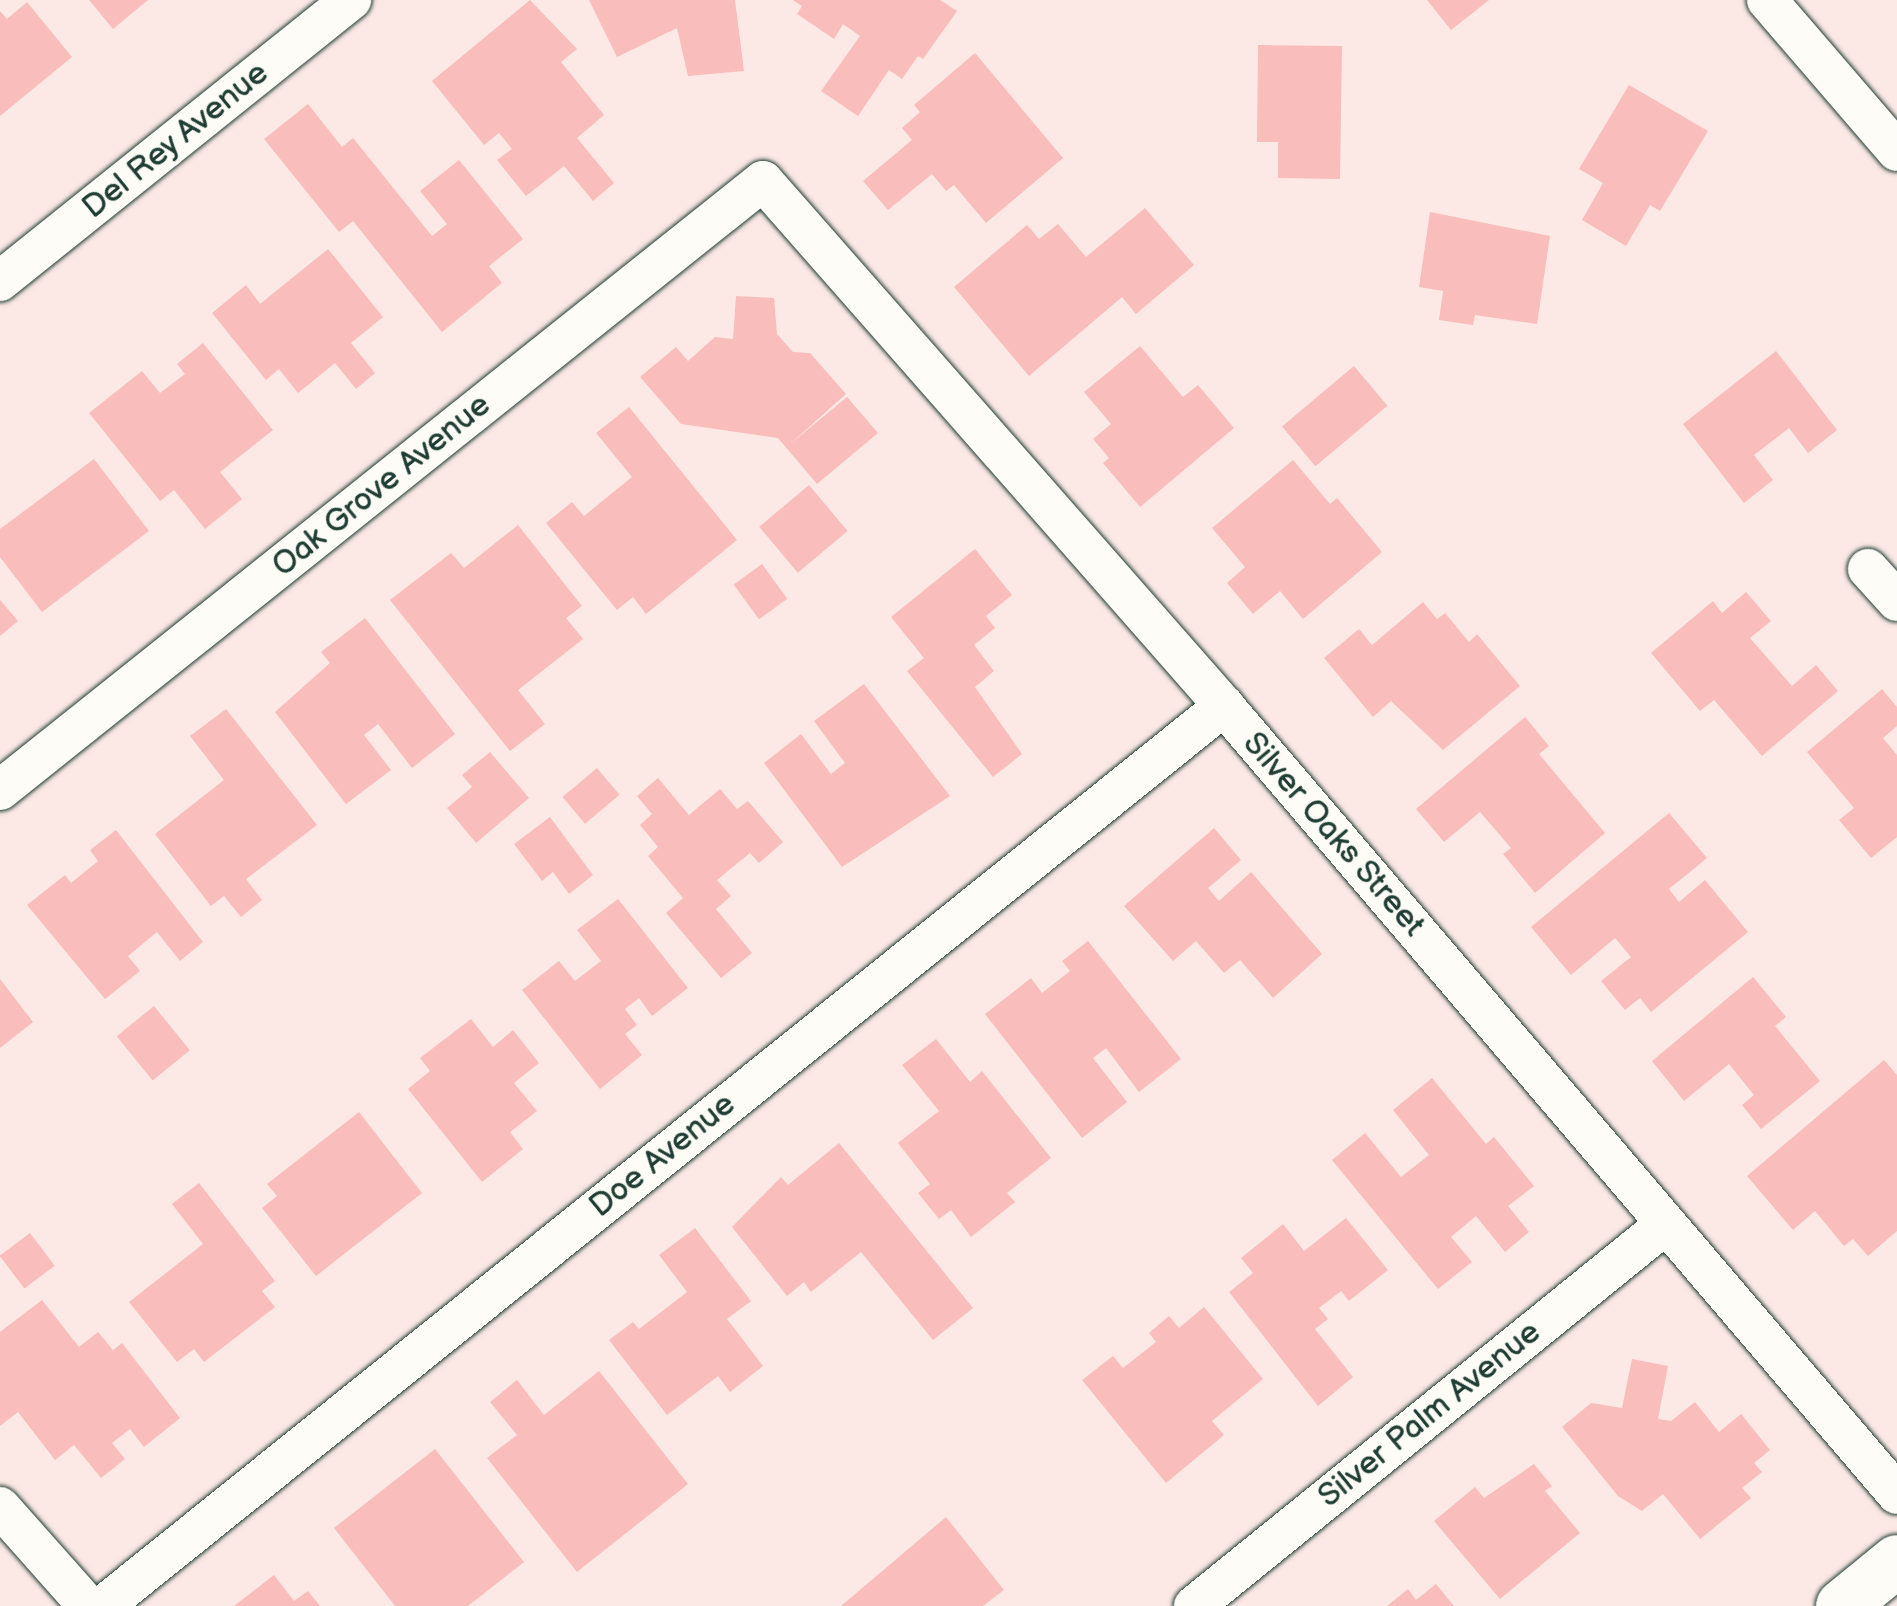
<!DOCTYPE html>
<style>
body{margin:0}
#map{position:relative;width:1897px;height:1606px;overflow:hidden;background:#fce9e5;font-family:"Balsamiq Sans",sans-serif}
div>[style]{position:absolute}
[style*='--x']{left:calc(var(--x)*1px);top:calc(var(--y)*1px);width:calc(var(--w)*1px);rotate:calc(var(--a)*1deg)}
.building>*{inset:0;background:#f9bdbb;transform-origin:0 0}
.roads{filter:drop-shadow(0 0 2px #1f3d34) drop-shadow(0 0 2px #1f3d34)}
.minor>*{height:40px;margin:-20px;padding:0 20px;transform-origin:20px;border-radius:20px;background:#fdfcf7}
.major>*{height:52px;margin:-26px;padding:0 26px;transform-origin:26px;border-radius:26px;background:#fdfcf7}
span{translate:-50% -50%;white-space:nowrap;text-align:center;line-height:1.15;-webkit-text-stroke:8px #fdfcf7;paint-order:stroke}
.street-label{font-size:32px;color:#1f3d34}
</style>
<div id="map">
<div class="building">
<i style="clip-path:polygon(89px 0,148px 0,113px 29px)"></i>
<i style="clip-path:polygon(530px 0,577px 49px,561px 62px,604px 115px,577px 138px,614px 183px,593px 201px,564px 166px,526px 196px,497px 160px,512px 149px,499px 133px,484px 145px,432px 81px)"></i>
<i style="clip-path:polygon(589px 0,735px 0,744px 71px,688px 76px,677px 28px,617px 57px)"></i>
<i style="clip-path:polygon(793px 0,940px 0,957px 11px,923px 59px,918px 56px,902px 79px,889px 70px,858px 116px,821px 91px,860px 36px,843px 24px,834px 39px,797px 14px,802px 6px)"></i>
<i style="clip-path:polygon(1427px 0,1489px 0,1451px 30px)"></i>
<i style="clip-path:polygon(27px 2px,72px 57px,0 116px,0 11px,7px 19px)"></i>
<i style="clip-path:polygon(1258px 45px,1342px 46px,1340px 179px,1278px 178px,1278px 142px,1257px 142px)"></i>
<i style="clip-path:polygon(975px 53px,1063px 158px,986px 223px,954px 185px,946px 191px,932px 174px,888px 210px,863px 181px,912px 140px,902px 128px,920px 112px,914px 105px)"></i>
<i style="clip-path:polygon(1629px 85px,1708px 131px,1660px 211px,1650px 205px,1626px 246px,1582px 220px,1603px 183px,1579px 169px)"></i>
<i style="clip-path:polygon(308px 104px,342px 147px,353px 138px,432px 236px,447px 224px,420px 191px,459px 160px,523px 239px,489px 266px,502px 283px,442px 332px,353px 221px,339px 232px,264px 139px)"></i>
<i style="clip-path:polygon(1145px 208px,1194px 265px,1136px 314px,1122px 297px,1029px 376px,954px 287px,1027px 225px,1039px 239px,1058px 224px,1086px 257px)"></i>
<i style="clip-path:polygon(1430px 212px,1550px 236px,1537px 324px,1475px 315px,1473px 325px,1439px 320px,1443px 291px,1419px 287px)"></i>
<i style="clip-path:polygon(328px 249px,383px 317px,351px 343px,375px 373px,356px 389px,335px 363px,298px 393px,279px 369px,266px 380px,212px 313px,246px 285px,260px 304px)"></i>
<i style="clip-path:polygon(736px 296px,774px 298px,777px 334px,793px 352px,810px 353px,846px 394px,789px 445px,847px 397px,878px 433px,817px 484px,778px 438px,681px 424px,640px 377px,676px 347px,688px 361px,715px 337px,733px 339px)"></i>
<i style="clip-path:polygon(203px 343px,273px 430px,220px 472px,242px 499px,205px 529px,174px 490px,160px 501px,89px 413px,142px 371px,160px 393px,185px 374px,177px 364px)"></i>
<i style="clip-path:polygon(1140px 346px,1183px 397px,1198px 385px,1234px 428px,1140px 507px,1103px 463px,1109px 458px,1093px 439px,1111px 424px,1084px 392px)"></i>
<i style="clip-path:polygon(1776px 351px,1837px 430px,1808px 453px,1789px 428px,1754px 455px,1773px 480px,1744px 503px,1683px 424px)"></i>
<i style="left:1354px;top:366px;width:52px;height:94px;rotate:50deg"></i>
<i style="clip-path:polygon(629px 407px,737px 540px,646px 614px,633px 597px,617px 610px,546px 523px,572px 502px,584px 516px,632px 477px,596px 433px)"></i>
<i style="clip-path:polygon(94px 459px,149px 531px,42px 612px,0 557px,0 529px)"></i>
<i style="clip-path:polygon(1293px 460px,1330px 504px,1337px 498px,1382px 552px,1303px 619px,1280px 591px,1253px 614px,1227px 583px,1245px 567px,1212px 528px)"></i>
<i style="left:809px;top:485px;width:60px;height:65px;rotate:50deg"></i>
<i style="clip-path:polygon(518px 525px,582px 606px,566px 618px,583px 639px,518px 690px,545px 724px,510px 751px,390px 600px,451px 553px,464px 568px)"></i>
<i style="clip-path:polygon(975px 549px,1012px 595px,986px 616px,995px 628px,974px 645px,994px 671px,975px 687px,1022px 754px,993px 777px,907px 671px,924px 658px,891px 617px)"></i>
<i style="left:762px;top:564px;width:43px;height:35px;rotate:54deg"></i>
<i style="clip-path:polygon(1746px 592px,1771px 621px,1750px 638px,1792px 686px,1816px 665px,1838px 691px,1762px 756px,1714px 700px,1700px 711px,1651px 653px,1713px 601px,1722px 613px)"></i>
<i style="clip-path:polygon(0 600px,18px 621px,0 636px)"></i>
<i style="clip-path:polygon(1423px 602px,1437px 619px,1445px 613px,1469px 642px,1477px 634px,1520px 686px,1443px 750px,1391px 701px,1373px 717px,1324px 658px,1359px 629px,1372px 645px)"></i>
<i style="clip-path:polygon(365px 618px,455px 734px,412px 768px,378px 724px,364px 735px,391px 770px,346px 804px,275px 712px,330px 663px,321px 652px)"></i>
<i style="clip-path:polygon(864px 684px,950px 796px,842px 867px,764px 763px,801px 734px,831px 774px,845px 763px,814px 721px)"></i>
<i style="clip-path:polygon(1882px 689px,1897px 707px,1897px 726px,1883px 738px,1897px 755px,1897px 837px,1871px 858px,1839px 820px,1854px 808px,1807px 752px)"></i>
<i style="clip-path:polygon(226px 709px,317px 825px,246px 879px,262px 900px,241px 917px,224px 896px,211px 906px,155px 834px,224px 780px,190px 736px)"></i>
<i style="clip-path:polygon(1525px 717px,1549px 746px,1539px 754px,1605px 833px,1535px 893px,1503px 854px,1511px 848px,1480px 812px,1444px 842px,1416px 809px)"></i>
<i style="clip-path:polygon(490px 752px,529px 798px,476px 843px,447px 808px,472px 787px,462px 775px)"></i>
<i style="left:597px;top:768px;width:35px;height:45px;rotate:50deg"></i>
<i style="clip-path:polygon(658px 778px,689px 815px,720px 789px,737px 809px,748px 801px,783px 842px,759px 863px,750px 853px,717px 880px,731px 896px,716px 909px,752px 953px,721px 978px,666px 913px,683px 898px,648px 856px,658px 847px,640px 825px,652px 814px,637px 796px)"></i>
<i style="clip-path:polygon(1669px 813px,1707px 858px,1669px 889px,1679px 902px,1705px 880px,1748px 932px,1651px 1012px,1640px 998px,1625px 1010px,1601px 981px,1631px 957px,1615px 938px,1571px 975px,1531px 927px)"></i>
<i style="clip-path:polygon(550px 817px,593px 875px,569px 894px,553px 872px,542px 881px,514px 844px)"></i>
<i style="clip-path:polygon(1214px 828px,1241px 860px,1208px 888px,1219px 901px,1251px 872px,1322px 954px,1273px 998px,1240px 960px,1224px 973px,1196px 941px,1173px 961px,1124px 906px)"></i>
<i style="clip-path:polygon(116px 830px,203px 942px,180px 961px,157px 932px,128px 956px,140px 971px,105px 999px,27px 905px,65px 875px,71px 883px,98px 861px,90px 850px)"></i>
<i style="clip-path:polygon(618px 899px,688px 988px,652px 1016px,639px 998px,625px 1009px,637px 1025px,625px 1034px,642px 1055px,600px 1089px,522px 990px,559px 961px,575px 981px,601px 961px,577px 930px)"></i>
<i style="clip-path:polygon(1088px 941px,1181px 1059px,1139px 1092px,1106px 1048px,1093px 1058px,1127px 1102px,1082px 1138px,985px 1014px,1031px 978px,1042px 993px,1070px 971px,1062px 961px)"></i>
<i style="clip-path:polygon(1753px 977px,1786px 1017px,1775px 1026px,1820px 1081px,1761px 1129px,1742px 1105px,1754px 1095px,1729px 1064px,1684px 1101px,1652px 1061px)"></i>
<i style="clip-path:polygon(0 979px,33px 1022px,0 1048px)"></i>
<i style="left:154px;top:1006px;width:57px;height:48px;rotate:51deg"></i>
<i style="clip-path:polygon(471px 1019px,493px 1047px,513px 1030px,539px 1063px,514px 1083px,537px 1111px,510px 1132px,523px 1149px,482px 1182px,408px 1089px,430px 1071px,420px 1058px)"></i>
<i style="clip-path:polygon(936px 1039px,970px 1082px,982px 1071px,1051px 1158px,1007px 1193px,1015px 1202px,971px 1237px,951px 1210px,939px 1219px,918px 1193px,930px 1184px,898px 1143px,939px 1111px,902px 1065px)"></i>
<i style="clip-path:polygon(1884px 1060px,1897px 1075px,1897px 1231px,1868px 1256px,1853px 1239px,1844px 1246px,1815px 1211px,1793px 1230px,1747px 1176px)"></i>
<i style="clip-path:polygon(1432px 1078px,1486px 1144px,1494px 1137px,1534px 1186px,1508px 1206px,1529px 1232px,1505px 1252px,1476px 1216px,1451px 1237px,1472px 1262px,1438px 1289px,1332px 1160px,1365px 1133px,1401px 1177px,1429px 1155px,1393px 1110px)"></i>
<i style="clip-path:polygon(359px 1112px,422px 1193px,316px 1276px,262px 1208px,277px 1196px,267px 1184px)"></i>
<i style="clip-path:polygon(839px 1143px,973px 1308px,933px 1340px,861px 1252px,811px 1292px,804px 1282px,787px 1296px,732px 1227px,781px 1177px,788px 1185px)"></i>
<i style="clip-path:polygon(199px 1183px,275px 1281px,262px 1291px,275px 1307px,204px 1362px,194px 1349px,177px 1362px,129px 1302px,203px 1244px,172px 1204px)"></i>
<i style="clip-path:polygon(1346px 1218px,1388px 1270px,1349px 1301px,1341px 1291px,1319px 1308px,1328px 1319px,1315px 1329px,1353px 1377px,1318px 1406px,1229px 1292px,1253px 1273px,1241px 1258px,1283px 1224px,1304px 1251px)"></i>
<i style="clip-path:polygon(695px 1228px,751px 1301px,727px 1319px,763px 1366px,730px 1392px,718px 1376px,667px 1415px,609px 1340px,633px 1322px,639px 1329px,687px 1292px,659px 1255px)"></i>
<i style="left:30px;top:1233px;width:41px;height:38px;rotate:53deg"></i>
<i style="clip-path:polygon(42px 1300px,79px 1347px,98px 1332px,113px 1350px,122px 1343px,180px 1418px,144px 1447px,130px 1429px,112px 1443px,125px 1459px,101px 1478px,74px 1445px,55px 1460px,18px 1412px,0 1426px,0 1332px)"></i>
<i style="clip-path:polygon(1204px 1307px,1263px 1379px,1212px 1421px,1224px 1435px,1166px 1483px,1082px 1380px,1113px 1356px,1123px 1368px,1156px 1342px,1149px 1333px,1169px 1316px,1179px 1328px)"></i>
<i style="clip-path:polygon(1632px 1359px,1668px 1366px,1658px 1419px,1671px 1421px,1695px 1402px,1719px 1432px,1741px 1414px,1770px 1450px,1754px 1463px,1762px 1472px,1742px 1488px,1751px 1498px,1700px 1539px,1663px 1494px,1642px 1511px,1618px 1496px,1562px 1427px,1591px 1403px,1622px 1408px)"></i>
<i style="clip-path:polygon(599px 1371px,688px 1484px,577px 1572px,487px 1458px,517px 1435px,490px 1402px,517px 1380px,544px 1415px)"></i>
<i style="clip-path:polygon(435px 1449px,524px 1562px,468px 1606px,395px 1606px,334px 1528px)"></i>
<i style="clip-path:polygon(1534px 1464px,1552px 1486px,1545px 1491px,1580px 1533px,1500px 1599px,1434px 1521px,1475px 1487px,1484px 1498px)"></i>
<i style="clip-path:polygon(946px 1517px,1004px 1590px,983px 1606px,841px 1606px)"></i>
<i style="clip-path:polygon(274px 1575px,294px 1601px,308px 1591px,320px 1606px,234px 1606px)"></i>
<i style="clip-path:polygon(1436px 1584px,1454px 1606px,1387px 1606px,1408px 1589px,1416px 1600px)"></i>
</div>
<div class="roads">
<div class="minor">
<i style="--x:1767;--y:0;--w:199;--a:49.3"></i>
<i style="--x:0;--y:281;--w:450;--a:-38.7"></i>
<i style="--x:1868;--y:569;--w:43;--a:47.8"></i>
<i style="--x:0;--y:790;--w:976;--a:-38.6"></i>
<i style="--x:763;--y:181;--w:699;--a:48.71"></i>
<i style="--x:1224;--y:706;--w:1036;--a:49.5"></i>
<i style="--x:0;--y:1507;--w:132;--a:48.4"></i>
<i style="--x:103;--y:1606;--w:1438;--a:-38.76"></i>
<i style="--x:1194;--y:1606;--w:607;--a:-38.98"></i>
</div>
<div class="major">
<i style="--x:1842;--y:1606;--w:71;--a:-39.3"></i>
</div>
</div>
<div class="street-label">
<span style="left:176px;top:141px;rotate:-39deg">Del Rey Avenue</span>
<span style="left:382px;top:486px;rotate:-39deg">Oak Grove Avenue</span>
<span style="left:1333px;top:835px;rotate:49deg">Silver Oaks Street</span>
<span style="left:663px;top:1156px;rotate:-39deg">Doe Avenue</span>
<span style="left:1430px;top:1415px;rotate:-39deg">Silver Palm Avenue</span>
</div>
</div>
